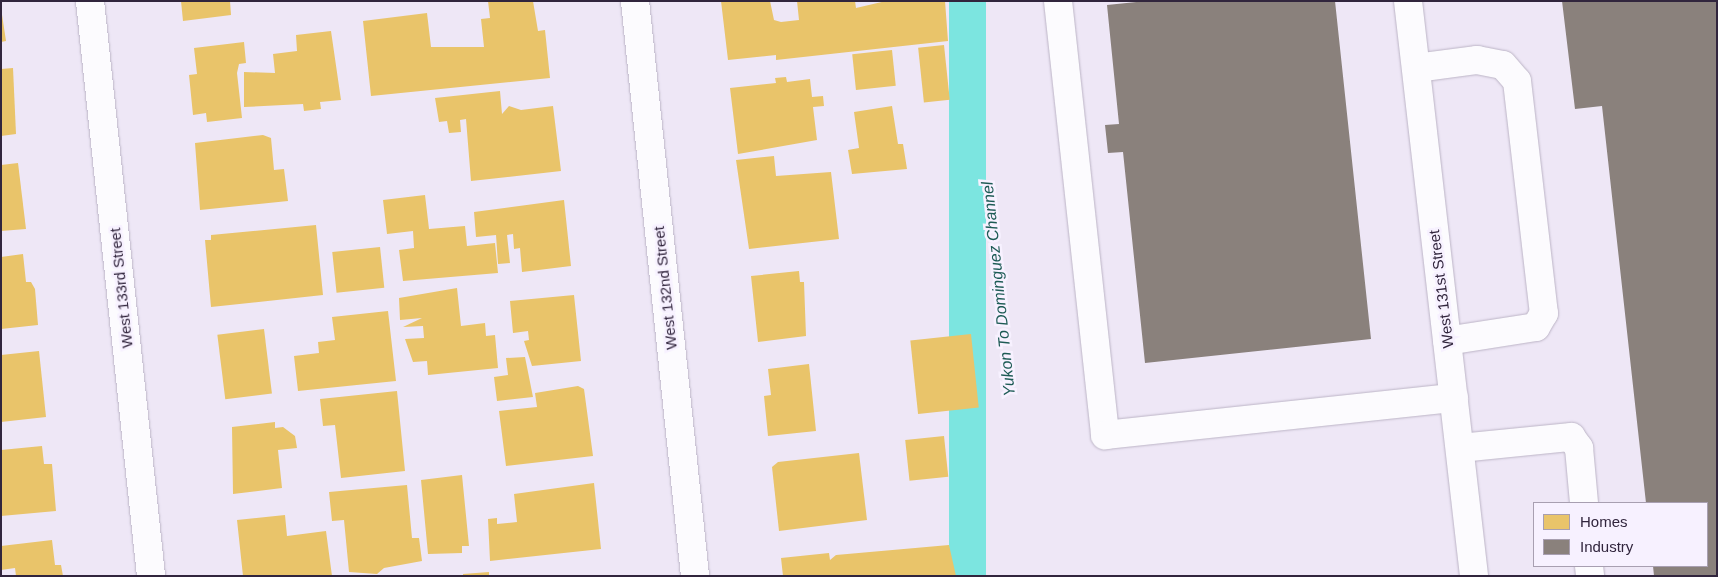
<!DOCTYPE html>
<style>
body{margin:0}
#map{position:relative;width:1718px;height:577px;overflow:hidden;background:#eee7f6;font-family:Arial,sans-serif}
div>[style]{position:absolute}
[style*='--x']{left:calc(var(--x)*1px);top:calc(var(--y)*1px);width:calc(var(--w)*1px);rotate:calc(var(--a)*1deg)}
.water>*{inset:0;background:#7ce5e0;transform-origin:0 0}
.homes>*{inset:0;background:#e9c46a;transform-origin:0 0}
.industry>*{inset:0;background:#8a817c}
.roads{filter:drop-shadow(0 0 1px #bcb4c6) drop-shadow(0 0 1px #bcb4c6)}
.minor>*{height:28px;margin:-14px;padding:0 14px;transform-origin:14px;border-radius:14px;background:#fcfbfe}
span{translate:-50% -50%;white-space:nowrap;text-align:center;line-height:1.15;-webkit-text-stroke:5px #f7f1ff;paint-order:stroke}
.street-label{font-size:15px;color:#31253d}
.water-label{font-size:16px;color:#1d5b55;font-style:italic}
.frame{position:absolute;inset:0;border:2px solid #31253d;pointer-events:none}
.legend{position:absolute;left:1533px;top:502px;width:175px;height:65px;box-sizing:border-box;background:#f7f1ff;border:1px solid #a89fb1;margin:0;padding:6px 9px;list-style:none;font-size:15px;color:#31253d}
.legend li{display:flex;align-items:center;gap:10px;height:25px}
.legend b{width:25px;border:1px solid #a89fb1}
</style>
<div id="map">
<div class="water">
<i style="left:949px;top:1px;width:37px;height:578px"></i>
</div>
<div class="homes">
<i style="clip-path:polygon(181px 1px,230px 1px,231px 15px,183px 21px)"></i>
<i style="clip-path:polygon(488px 1px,533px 1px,538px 31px,545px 30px,550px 78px,371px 96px,363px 21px,427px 13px,431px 47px,484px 47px,481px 19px,490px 18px)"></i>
<i style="clip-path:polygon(721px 1px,770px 1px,774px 20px,781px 22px,799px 20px,797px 1px,855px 1px,856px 8px,886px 1px,945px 1px,948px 41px,776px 60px,776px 55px,728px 60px)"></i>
<i style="clip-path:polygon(1px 8px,6px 41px,1px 42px)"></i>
<i style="clip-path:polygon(331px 31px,341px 100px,320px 102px,321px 109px,304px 111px,303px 104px,244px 107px,244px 72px,275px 73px,273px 54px,297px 51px,296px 35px)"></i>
<i style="clip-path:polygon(244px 42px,246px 63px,239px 64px,237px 73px,242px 118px,207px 122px,206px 113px,193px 115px,189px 75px,197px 74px,194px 48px)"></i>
<i style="left:944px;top:45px;width:55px;height:26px;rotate:84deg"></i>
<i style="left:892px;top:50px;width:36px;height:40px;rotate:84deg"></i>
<i style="clip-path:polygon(13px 68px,16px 134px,1px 136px,1px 69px)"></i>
<i style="clip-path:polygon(786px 77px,787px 82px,810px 79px,812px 97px,823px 96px,824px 106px,813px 107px,817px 140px,738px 154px,730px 88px,776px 83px,775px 78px)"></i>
<i style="clip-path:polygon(500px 91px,502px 114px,509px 106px,521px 110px,553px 106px,561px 171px,471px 181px,466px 119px,460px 120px,461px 132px,449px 133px,447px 121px,439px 122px,435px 98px)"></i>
<i style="clip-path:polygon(892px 106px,898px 144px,903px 144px,907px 169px,852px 174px,848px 150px,859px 148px,854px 112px)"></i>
<i style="clip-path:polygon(263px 135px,271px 138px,274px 170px,284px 169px,288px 201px,200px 210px,195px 143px)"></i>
<i style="clip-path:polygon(774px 156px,776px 176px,831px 172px,839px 239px,749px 249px,736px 160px)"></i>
<i style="clip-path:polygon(18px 163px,26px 229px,1px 231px,1px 165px)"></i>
<i style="clip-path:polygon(425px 195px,429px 229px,465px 226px,467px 246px,495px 243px,498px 273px,403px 281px,399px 250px,414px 248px,413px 231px,387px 234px,383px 200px)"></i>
<i style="clip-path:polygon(564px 200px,571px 266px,522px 272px,520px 248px,514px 249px,513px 234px,507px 235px,510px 263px,498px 264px,496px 235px,476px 237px,474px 212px)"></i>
<i style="clip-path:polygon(316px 225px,323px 295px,211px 307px,205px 240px,211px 240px,211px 235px)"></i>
<i style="left:380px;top:247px;width:41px;height:48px;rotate:84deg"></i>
<i style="clip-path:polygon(23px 254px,26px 282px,31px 282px,35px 289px,38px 325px,1px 329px,1px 257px)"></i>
<i style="clip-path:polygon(799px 271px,800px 282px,804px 282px,806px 336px,758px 342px,751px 276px)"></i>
<i style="clip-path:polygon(457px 288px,461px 326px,485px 323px,486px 336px,495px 335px,498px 368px,428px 375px,427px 361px,413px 362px,405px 339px,424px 338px,423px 326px,403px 327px,422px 318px,400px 320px,399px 298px)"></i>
<i style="clip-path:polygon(574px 295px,581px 361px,532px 366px,524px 341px,529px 340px,528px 331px,513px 333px,510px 301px)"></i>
<i style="clip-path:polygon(388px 311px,396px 381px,298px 391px,294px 356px,319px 353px,318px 342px,335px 340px,332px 317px)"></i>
<i style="left:264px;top:329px;width:65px;height:47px;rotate:83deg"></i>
<i style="left:971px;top:334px;width:74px;height:61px;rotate:84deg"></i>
<i style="clip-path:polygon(39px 351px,46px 417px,1px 422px,1px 355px)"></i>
<i style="clip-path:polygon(525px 357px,533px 397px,497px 401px,494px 377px,508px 375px,506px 358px)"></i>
<i style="clip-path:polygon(809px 364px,816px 431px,768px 436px,764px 396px,771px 395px,768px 369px)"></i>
<i style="clip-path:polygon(578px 386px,584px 389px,593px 456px,506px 466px,499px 411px,537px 407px,535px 393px)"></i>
<i style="clip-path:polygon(397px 391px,405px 471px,341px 478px,335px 425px,323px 426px,320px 399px)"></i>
<i style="clip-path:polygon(275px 422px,275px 428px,283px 427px,295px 436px,297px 448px,278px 450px,282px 488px,233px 494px,232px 427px)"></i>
<i style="left:944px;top:436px;width:41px;height:39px;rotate:84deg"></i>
<i style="clip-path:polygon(42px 446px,44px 464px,52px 464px,56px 511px,1px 516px,1px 450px)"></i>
<i style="clip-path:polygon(859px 453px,867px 520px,779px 531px,772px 467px,778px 462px)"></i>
<i style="clip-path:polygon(462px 475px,469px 546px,462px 546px,462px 553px,428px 554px,421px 480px)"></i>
<i style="clip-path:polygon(594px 483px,601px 549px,490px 561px,488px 519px,497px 518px,497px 524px,517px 522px,514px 494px)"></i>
<i style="clip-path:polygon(407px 485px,412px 538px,419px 538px,422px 561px,384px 568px,377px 574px,349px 572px,344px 520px,332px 521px,329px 492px)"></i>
<i style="clip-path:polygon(285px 515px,287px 536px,326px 531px,332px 576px,243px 576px,237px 520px)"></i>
<i style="clip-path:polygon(52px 540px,55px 565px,61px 565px,63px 576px,16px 576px,15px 568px,1px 570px,1px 546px)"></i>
<i style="clip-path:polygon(949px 545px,956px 576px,783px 576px,781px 558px,829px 553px,830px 560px,836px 555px)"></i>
<i style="clip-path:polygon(489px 572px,489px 576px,463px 576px,463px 574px)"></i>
</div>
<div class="industry">
<i style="clip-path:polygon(1146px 1px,1335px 1px,1371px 339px,1145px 363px,1123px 152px,1108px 153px,1105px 125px,1119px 124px,1107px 5px)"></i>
<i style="clip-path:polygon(1562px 1px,1717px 1px,1717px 576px,1654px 576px,1653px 566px,1707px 566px,1707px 503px,1646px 503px,1602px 106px,1575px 109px)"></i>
</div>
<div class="roads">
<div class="minor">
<i style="--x:90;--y:1;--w:578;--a:83.94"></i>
<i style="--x:635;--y:1;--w:578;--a:84.04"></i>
<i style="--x:1058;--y:1;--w:437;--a:83.8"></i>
<i style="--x:1105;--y:435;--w:351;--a:-6.1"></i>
<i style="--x:1408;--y:1;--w:579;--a:83.45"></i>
<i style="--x:1416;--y:68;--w:62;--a:-7.5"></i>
<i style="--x:1477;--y:60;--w:26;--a:11"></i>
<i style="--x:1503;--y:65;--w:21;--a:49"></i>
<i style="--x:1517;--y:81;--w:234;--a:83.4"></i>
<i style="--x:1544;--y:313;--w:16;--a:120"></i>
<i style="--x:1536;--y:327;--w:90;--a:171.1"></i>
<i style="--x:1460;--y:448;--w:112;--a:-5.7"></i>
<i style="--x:1571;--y:437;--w:14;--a:54"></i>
<i style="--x:1579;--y:448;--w:55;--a:84.8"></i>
<i style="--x:1589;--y:566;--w:10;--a:84"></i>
</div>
</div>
<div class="street-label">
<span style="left:121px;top:288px;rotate:-96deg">West 133rd Street</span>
<span style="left:665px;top:288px;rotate:-96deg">West 132nd Street</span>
<span style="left:1441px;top:289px;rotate:-97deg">West 131st Street</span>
</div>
<div class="water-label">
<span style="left:999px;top:289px;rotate:-96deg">Yukon To Dominguez Channel</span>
</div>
<div class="frame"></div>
<ul class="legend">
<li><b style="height:14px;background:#e9c46a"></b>Homes</li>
<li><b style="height:14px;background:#8a817c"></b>Industry</li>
</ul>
</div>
